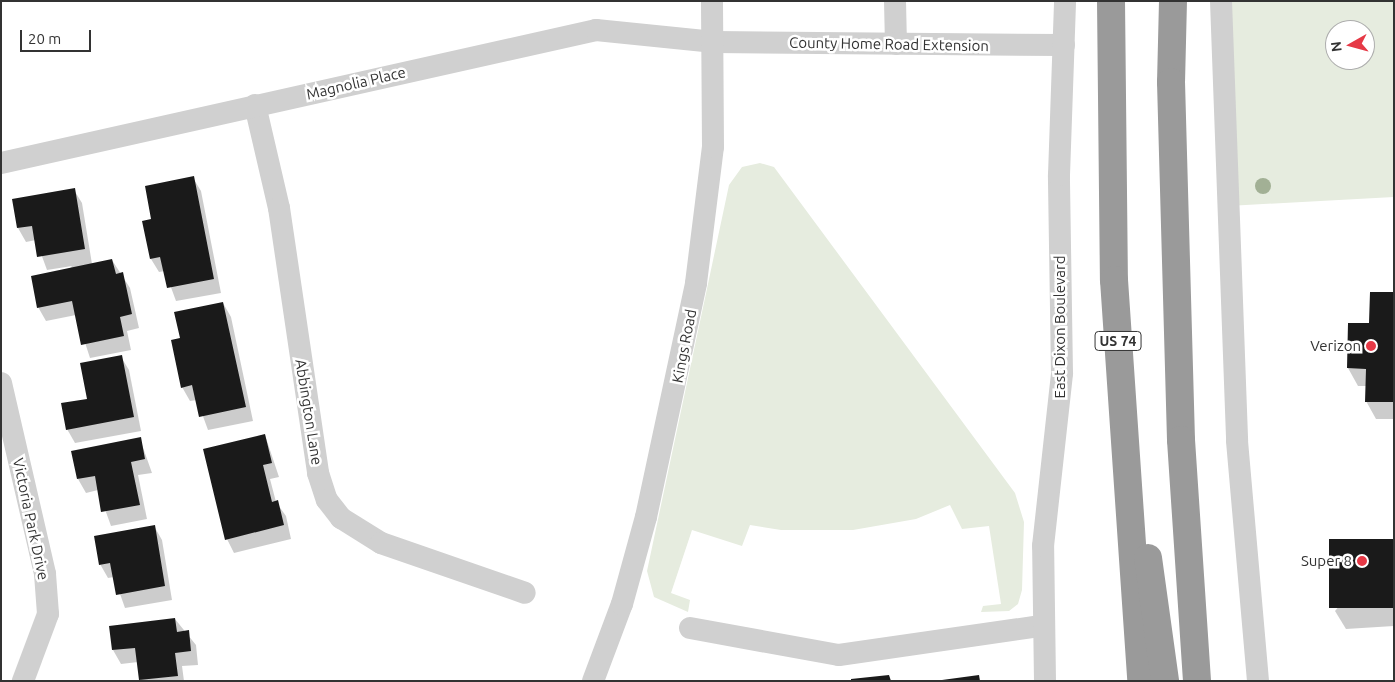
<!DOCTYPE html>
<style>
body{margin:0}
#map{position:relative;width:1395px;height:682px;overflow:hidden;background:#fff;font-family:Ubuntu,sans-serif}
div>[style]{position:absolute}
[style*='--x']{left:calc(var(--x)*1px);top:calc(var(--y)*1px);width:calc(var(--w)*1px);rotate:calc(var(--a)*1deg)}
.green>*{inset:0;background:#e6ecdf}
.shadow>*{inset:0;background:#0003}
.building>*{inset:0;background:#1a1a1a;transform-origin:0 0}
.minor>*{height:22px;margin:-11px;padding:0 11px;transform-origin:11px;border-radius:11px;background:#d0d0d0}
.highway>*{height:28px;margin:-14px;padding:0 14px;transform-origin:14px;border-radius:14px;background:#9a9a9a}
.trees>*{width:16px;height:16px;margin:-8px;border-radius:50%;background:#a2b095}
.dots>*{width:14px;height:14px;translate:-50% -50%;box-sizing:border-box;border:2px solid #fff;border-radius:50%}
span{translate:-50% -50%;white-space:nowrap;text-align:center;line-height:1.15;-webkit-text-stroke:5px #fff;paint-order:stroke}
.shield-label span{padding:1px 4px;background:#fff;border:1px solid;border-radius:4px;-webkit-text-stroke-width:0}
.shield-label{font-size:14px;color:#333;font-weight:700}
.street-label{font-size:15px;color:#333}
.poi-label{font-size:15px;color:#333}
.right{translate:-100% -50%;text-align:right}
.frame{position:absolute;inset:0;border:2px solid #333;pointer-events:none}
.north{position:absolute;left:1325px;top:20px;width:50px;height:50px;box-sizing:border-box;background:#fff;border:1px solid #adadad;border-radius:50%;rotate:263deg;font-size:14px;font-weight:700;line-height:20px;text-align:center;color:#333}
.north::after{content:'';display:block;margin:auto;width:18px;height:22px;background:#e63946;clip-path:polygon(50% 0,100% 100%,50% 72%,0 100%)}
.scale{position:absolute;left:20px;top:30px;width:71px;height:22px;box-sizing:border-box;border:2px solid #333;border-top:0;padding-left:6px;font-size:15px;line-height:18px;white-space:nowrap;color:#333;-webkit-text-stroke:4px #fff;paint-order:stroke}
</style>
<div id="map">
<div class="green">
<i style="clip-path:polygon(evenodd,1221px 1px,1394px 1px,1394px 197px,1228px 206px,1221px 1px,1335px 30px,1365px 30px,1365px 60px,1335px 60px,1335px 30px)"></i>
<i style="clip-path:polygon(760px 163px,774px 167px,1015px 493px,1024px 522px,1022px 590px,1018px 604px,1009px 611px,981px 612px,983px 606px,1001px 604px,989px 526px,962px 529px,950px 505px,916px 519px,853px 530px,781px 530px,750px 525px,742px 546px,692px 530px,671px 593px,690px 600px,688px 612px,654px 597px,647px 571px,729px 185px,742px 167px)"></i>
</div>
<div class="shadow">
<i style="clip-path:polygon(193px 178px,201px 191px,221px 293px,176px 301px,165px 271px,159px 272px,151px 259px,152px 220px)"></i>
<i style="clip-path:polygon(74px 190px,82px 203px,92px 264px,112px 260px,130px 288px,139px 328px,127px 331px,131px 350px,90px 358px,76px 315px,46px 321px,38px 307px,72px 266px,47px 270px,36px 240px,26px 242px,18px 228px,13px 200px)"></i>
<i style="clip-path:polygon(1394px 294px,1394px 419px,1376px 419px,1366px 401px,1367px 386px,1358px 386px,1348px 368px,1370px 325px)"></i>
<i style="clip-path:polygon(223px 303px,231px 317px,253px 421px,208px 430px,197px 400px,190px 401px,182px 387px)"></i>
<i style="clip-path:polygon(121px 357px,129px 370px,141px 431px,75px 443px,67px 429px)"></i>
<i style="clip-path:polygon(265px 435px,279px 477px,270px 479px,276px 502px,286px 516px,291px 539px,234px 553px,227px 539px)"></i>
<i style="clip-path:polygon(140px 439px,152px 473px,138px 475px,147px 519px,111px 526px,98px 490px,86px 493px,78px 479px)"></i>
<i style="clip-path:polygon(154px 526px,162px 540px,172px 600px,125px 608px,114px 577px,108px 578px,100px 564px)"></i>
<i style="clip-path:polygon(1394px 540px,1394px 626px,1346px 629px,1335px 611px)"></i>
<i style="clip-path:polygon(175px 619px,196px 645px,198px 665px,182px 666px,184px 681px,141px 681px,138px 662px,121px 664px,113px 650px)"></i>
</div>
<div class="building">
<i style="clip-path:polygon(194px 176px,214px 279px,167px 288px,160px 257px,150px 259px,142px 221px,151px 219px,145px 186px)"></i>
<i style="clip-path:polygon(75px 188px,85px 249px,37px 257px,32px 226px,17px 228px,12px 199px)"></i>
<i style="clip-path:polygon(112px 259px,116px 274px,123px 272px,132px 314px,120px 317px,124px 336px,81px 345px,72px 301px,37px 308px,31px 276px)"></i>
<i style="clip-path:polygon(1370px 292px,1394px 292px,1394px 402px,1365px 402px,1366px 369px,1347px 368px,1348px 323px,1369px 323px)"></i>
<i style="clip-path:polygon(223px 302px,246px 407px,199px 417px,192px 385px,181px 388px,171px 340px,180px 338px,174px 312px)"></i>
<i style="clip-path:polygon(122px 355px,134px 417px,66px 430px,61px 403px,87px 399px,80px 363px)"></i>
<i style="clip-path:polygon(265px 434px,272px 463px,263px 465px,272px 502px,278px 500px,284px 525px,225px 540px,203px 449px)"></i>
<i style="clip-path:polygon(141px 437px,145px 459px,131px 462px,140px 505px,101px 512px,95px 476px,77px 479px,71px 451px)"></i>
<i style="clip-path:polygon(155px 525px,165px 586px,116px 595px,110px 563px,99px 565px,94px 536px)"></i>
<i style="left:1394px;top:539px;width:69px;height:65px;rotate:90deg"></i>
<i style="clip-path:polygon(175px 618px,177px 632px,189px 630px,191px 651px,175px 653px,178px 676px,139px 680px,135px 648px,112px 650px,109px 626px)"></i>
<i style="clip-path:polygon(889px 675px,891px 681px,851px 681px,851px 679px)"></i>
<i style="clip-path:polygon(979px 675px,980px 681px,942px 681px,942px 680px)"></i>
</div>
<div class="minor">
<i style="--x:895;--y:1;--w:43;--a:88.7"></i>
<i style="--x:1221;--y:1;--w:440;--a:87.9"></i>
<i style="--x:1237;--y:441;--w:241;--a:85"></i>
<i style="--x:255;--y:105;--w:106;--a:76.9"></i>
<i style="--x:279;--y:208;--w:268;--a:81.6"></i>
<i style="--x:318;--y:473;--w:28;--a:72"></i>
<i style="--x:327;--y:500;--w:23;--a:52"></i>
<i style="--x:341;--y:518;--w:47;--a:32"></i>
<i style="--x:381;--y:543;--w:152;--a:19.1"></i>
<i style="--x:1;--y:163;--w:610;--a:-12.6"></i>
<i style="--x:596;--y:30;--w:119;--a:5.8"></i>
<i style="--x:714;--y:42;--w:350;--a:0.5"></i>
<i style="--x:1;--y:383;--w:196;--a:77"></i>
<i style="--x:45;--y:574;--w:40;--a:85.7"></i>
<i style="--x:48;--y:614;--w:72;--a:110.5"></i>
<i style="--x:690;--y:628;--w:151;--a:10.3"></i>
<i style="--x:839;--y:655;--w:204;--a:-8.2"></i>
<i style="--x:593;--y:681;--w:82;--a:-69.4"></i>
<i style="--x:622;--y:604;--w:90;--a:-74.6"></i>
<i style="--x:646;--y:517;--w:239;--a:-77.9"></i>
<i style="--x:696;--y:283;--w:137;--a:-82.9"></i>
<i style="--x:713;--y:147;--w:146;--a:-90.4"></i>
<i style="--x:1045;--y:681;--w:135;--a:-90.8"></i>
<i style="--x:1043;--y:546;--w:174;--a:-83.7"></i>
<i style="--x:1062;--y:373;--w:198;--a:-90.9"></i>
<i style="--x:1059;--y:175;--w:174;--a:-88"></i>
</div>
<div class="highway">
<i style="--x:1111;--y:1;--w:279;--a:89.4"></i>
<i style="--x:1114;--y:280;--w:402;--a:86.1"></i>
<i style="--x:1173;--y:1;--w:81;--a:91.4"></i>
<i style="--x:1171;--y:82;--w:358;--a:88.4"></i>
<i style="--x:1181;--y:440;--w:242;--a:86.2"></i>
<i style="--x:1148;--y:558;--w:124;--a:82.1"></i>
</div>
<div class="trees">
<i style="left:1263px;top:186px"></i>
</div>
<div class="dots">
<i style="left:1371px;top:346px;background:#e63946"></i>
<i style="left:1362px;top:561px;background:#e63946"></i>
</div>
<div class="shield-label">
<span style="left:1118px;top:341px">US 74</span>
</div>
<div class="street-label">
<span style="left:889px;top:44px;rotate:1deg">County Home Road Extension</span>
<span style="left:356px;top:83px;rotate:-13deg">Magnolia Place</span>
<span style="left:1060px;top:327px;rotate:-90deg">East Dixon Boulevard</span>
<span style="left:684px;top:346px;rotate:-79deg">Kings Road</span>
<span style="left:309px;top:412px;rotate:81deg">Abbington Lane</span>
<span style="left:31px;top:519px;rotate:78deg">Victoria Park Drive</span>
</div>
<div class="poi-label">
<span class="right" style="left:1361px;top:346px">Verizon</span>
<span class="right" style="left:1352px;top:561px">Super 8</span>
</div>
<div class="frame"></div>
<div class="north">N</div>
<div class="scale">20 m</div>
</div>
